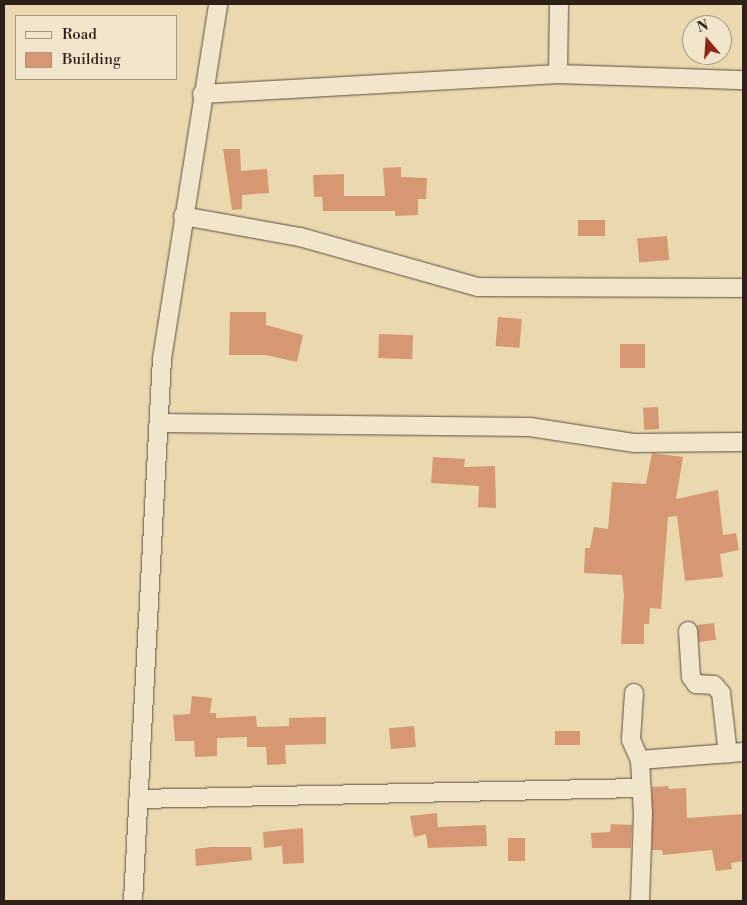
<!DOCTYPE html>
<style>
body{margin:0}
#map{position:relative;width:747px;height:905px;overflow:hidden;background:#ead8af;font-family:"Libre Bodoni",serif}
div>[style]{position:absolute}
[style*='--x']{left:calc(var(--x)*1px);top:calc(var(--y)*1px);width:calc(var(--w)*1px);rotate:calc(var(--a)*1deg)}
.building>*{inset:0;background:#d69873;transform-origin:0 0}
.roads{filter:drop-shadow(0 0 1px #5c4e3e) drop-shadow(0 0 1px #5c4e3e)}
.street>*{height:18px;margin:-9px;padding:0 9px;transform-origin:9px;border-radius:9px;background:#f1e6cb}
span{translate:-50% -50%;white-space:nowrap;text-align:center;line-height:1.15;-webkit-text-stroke:4px #f1e6cb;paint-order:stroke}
.frame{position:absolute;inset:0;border:5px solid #2c2018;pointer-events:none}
.legend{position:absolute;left:15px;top:15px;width:162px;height:65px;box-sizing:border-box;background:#f1e6cb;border:1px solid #a29783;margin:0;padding:6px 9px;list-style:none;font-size:15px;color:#2c2018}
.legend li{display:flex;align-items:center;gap:10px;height:25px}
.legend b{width:25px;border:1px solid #a29783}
.north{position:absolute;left:682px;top:15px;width:50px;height:50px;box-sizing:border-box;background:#f1e6cb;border:1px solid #a29783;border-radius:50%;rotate:342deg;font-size:14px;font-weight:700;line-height:20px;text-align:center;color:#2c2018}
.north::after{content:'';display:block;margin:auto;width:18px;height:22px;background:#8f2418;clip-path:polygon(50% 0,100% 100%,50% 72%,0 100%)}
</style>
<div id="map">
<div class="building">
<i style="clip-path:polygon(223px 149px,240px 149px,241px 171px,267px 169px,269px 193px,242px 195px,242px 209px,232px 210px)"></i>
<i style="clip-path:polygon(401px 167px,401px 177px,427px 178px,426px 199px,418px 199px,418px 215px,395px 216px,395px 211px,323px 211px,322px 197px,314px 197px,313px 175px,344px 174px,344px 196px,385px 196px,383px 168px)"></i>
<i style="left:605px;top:220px;width:16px;height:27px;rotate:90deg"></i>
<i style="left:667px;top:236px;width:24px;height:30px;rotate:85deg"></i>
<i style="clip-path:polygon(230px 312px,266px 312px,266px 325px,303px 335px,297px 362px,266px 355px,229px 355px)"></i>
<i style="left:498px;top:317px;width:24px;height:29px;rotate:5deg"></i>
<i style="left:379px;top:334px;width:34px;height:24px;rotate:2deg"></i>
<i style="left:620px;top:344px;width:25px;height:24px"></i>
<i style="left:658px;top:407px;width:22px;height:15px;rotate:87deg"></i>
<i style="clip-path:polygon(652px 453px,683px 457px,676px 499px,718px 490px,723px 535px,736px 533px,739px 550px,720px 554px,723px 577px,685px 581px,677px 516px,668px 517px,661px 609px,650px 608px,649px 624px,644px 624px,644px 644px,621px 644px,624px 595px,622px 575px,584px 573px,585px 548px,590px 548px,594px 527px,608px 529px,612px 482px,646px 484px)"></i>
<i style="clip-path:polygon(433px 457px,465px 459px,464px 467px,495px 466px,496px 508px,478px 507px,479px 486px,431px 483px)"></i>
<i style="left:714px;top:623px;width:17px;height:17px;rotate:83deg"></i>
<i style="clip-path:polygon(192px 696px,212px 698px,210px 713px,216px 713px,216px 718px,256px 716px,257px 727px,289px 726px,289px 718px,326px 717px,326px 744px,285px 745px,286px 764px,267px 765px,266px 747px,247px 747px,247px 737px,217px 738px,217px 756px,195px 757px,194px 741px,175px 741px,173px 715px,190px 714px)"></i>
<i style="left:414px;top:726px;width:21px;height:25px;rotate:85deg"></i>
<i style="left:555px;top:731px;width:25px;height:14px"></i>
<i style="clip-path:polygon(668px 786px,669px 789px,686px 788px,687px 818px,743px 814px,743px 861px,731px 863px,732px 869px,716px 871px,712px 850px,663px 855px,662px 850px,652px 850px,652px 787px)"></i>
<i style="clip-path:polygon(437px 813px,438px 827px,486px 825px,487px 846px,428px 848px,426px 834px,414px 837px,410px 816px)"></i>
<i style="clip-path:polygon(611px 824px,632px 825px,631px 848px,592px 848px,591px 833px,610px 832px)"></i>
<i style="clip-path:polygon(303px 828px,304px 863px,283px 864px,282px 846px,264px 848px,263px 832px)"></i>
<i style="left:508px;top:838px;width:17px;height:23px"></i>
<i style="clip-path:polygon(211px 847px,251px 847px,252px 860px,196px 866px,195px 849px)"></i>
</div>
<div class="roads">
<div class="street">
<i style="--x:558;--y:74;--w:70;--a:-89.2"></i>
<i style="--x:202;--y:94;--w:357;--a:-3.2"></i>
<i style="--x:558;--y:74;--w:185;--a:1.9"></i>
<i style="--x:183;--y:216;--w:119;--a:10.2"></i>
<i style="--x:300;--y:237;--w:185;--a:15.7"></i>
<i style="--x:478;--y:287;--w:265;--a:0.2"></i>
<i style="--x:159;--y:423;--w:371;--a:0.6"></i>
<i style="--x:530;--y:427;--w:106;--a:8.7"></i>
<i style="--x:635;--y:443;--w:108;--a:-0.5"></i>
<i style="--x:688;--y:631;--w:46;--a:86.3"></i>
<i style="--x:691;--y:677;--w:9;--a:54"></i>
<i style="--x:696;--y:684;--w:18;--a:3"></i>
<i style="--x:714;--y:685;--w:11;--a:49"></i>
<i style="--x:721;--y:693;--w:61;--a:83.5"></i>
<i style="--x:634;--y:693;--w:47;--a:93.7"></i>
<i style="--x:631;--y:740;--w:22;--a:66"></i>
<i style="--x:640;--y:760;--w:54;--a:86.8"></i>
<i style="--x:643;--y:814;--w:87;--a:92"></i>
<i style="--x:640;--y:760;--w:103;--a:-4.4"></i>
<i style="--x:139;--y:799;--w:502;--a:-1.26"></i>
<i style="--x:133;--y:901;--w:543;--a:-86.94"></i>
<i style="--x:162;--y:359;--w:359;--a:-81"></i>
</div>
</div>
<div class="frame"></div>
<ul class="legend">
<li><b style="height:6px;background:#f1e6cb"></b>Road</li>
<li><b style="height:14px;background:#d69873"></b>Building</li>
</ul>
<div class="north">N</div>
</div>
